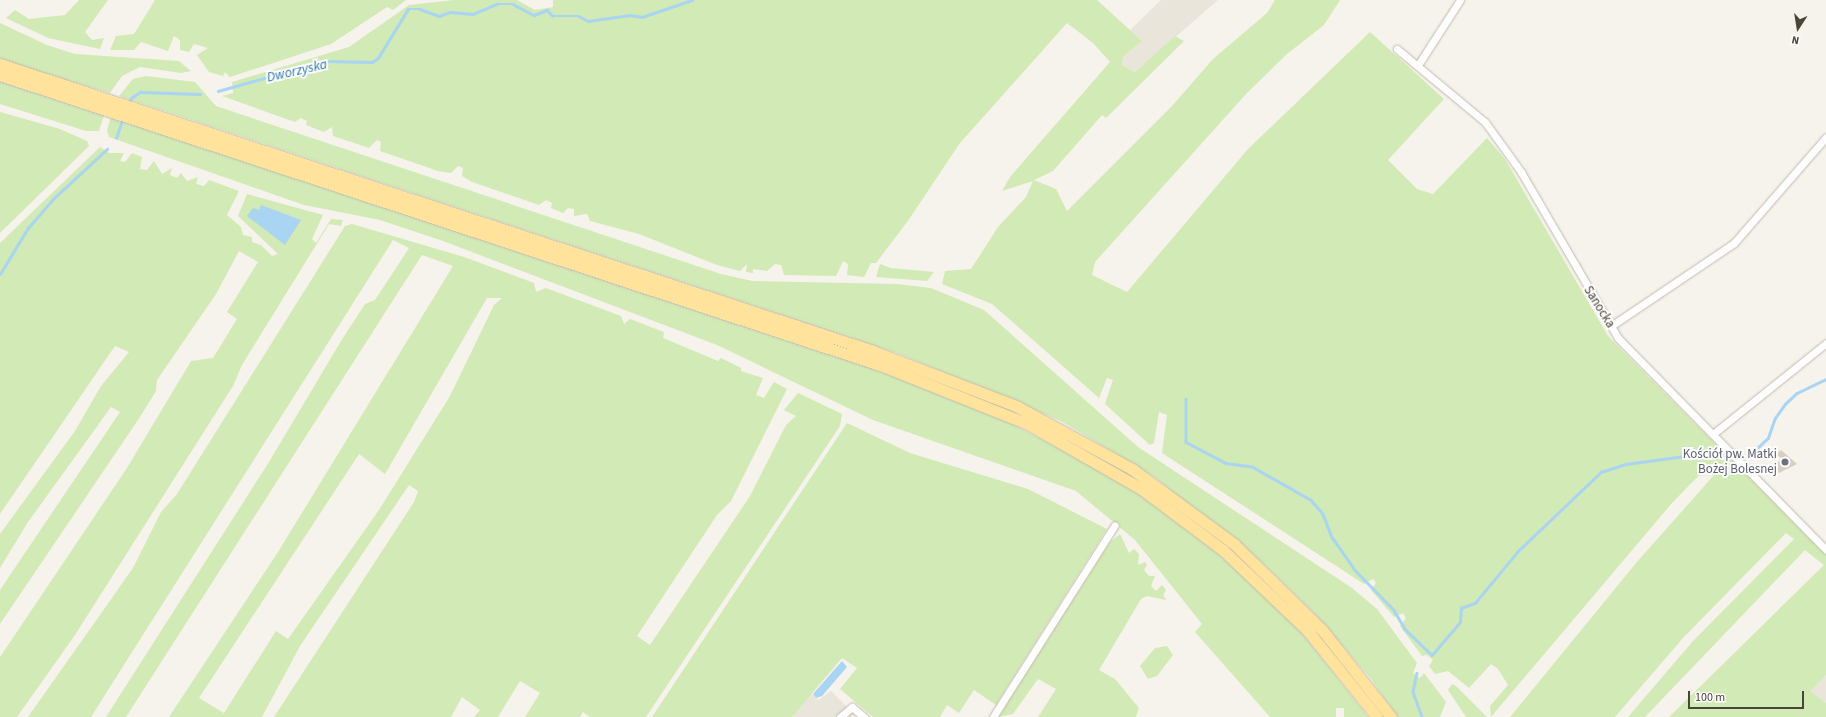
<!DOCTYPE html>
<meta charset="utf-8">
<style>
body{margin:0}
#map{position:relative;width:1826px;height:717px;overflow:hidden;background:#f6f3ec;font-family:"Source Sans 3",sans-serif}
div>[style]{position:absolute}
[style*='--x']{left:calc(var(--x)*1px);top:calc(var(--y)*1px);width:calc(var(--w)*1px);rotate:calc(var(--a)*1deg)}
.residential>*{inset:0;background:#eae5da}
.green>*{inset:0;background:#d2eab5}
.water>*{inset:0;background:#a9d4f2}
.stream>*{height:2.5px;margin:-1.25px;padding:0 1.25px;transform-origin:1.25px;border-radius:1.25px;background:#a9d4f2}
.building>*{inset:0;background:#d8cfc1}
.roads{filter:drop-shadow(0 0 1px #c2bbae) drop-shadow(0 0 1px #c2bbae)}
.street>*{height:7px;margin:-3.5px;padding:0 3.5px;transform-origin:3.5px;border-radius:3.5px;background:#fff}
.primary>*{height:11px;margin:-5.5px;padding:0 5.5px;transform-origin:5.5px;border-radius:5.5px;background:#ffe39c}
.dots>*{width:11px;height:11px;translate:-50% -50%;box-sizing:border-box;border:2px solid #fff;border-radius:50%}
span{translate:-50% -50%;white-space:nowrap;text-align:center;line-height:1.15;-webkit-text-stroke:4px #fff;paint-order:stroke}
.street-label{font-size:13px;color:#4b4439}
.worship-label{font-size:13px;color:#5b616d}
.right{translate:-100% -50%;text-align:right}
.water-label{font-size:14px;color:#2e7ab2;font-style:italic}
.north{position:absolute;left:1778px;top:8px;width:40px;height:40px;-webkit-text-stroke:3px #fff;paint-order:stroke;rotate:192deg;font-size:11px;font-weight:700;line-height:16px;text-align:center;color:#4b4439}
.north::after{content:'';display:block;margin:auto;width:14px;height:18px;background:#4b4439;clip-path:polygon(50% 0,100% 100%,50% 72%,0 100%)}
.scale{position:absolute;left:1688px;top:691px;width:116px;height:18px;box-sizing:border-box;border:2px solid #4b4439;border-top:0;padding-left:5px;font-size:12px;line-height:14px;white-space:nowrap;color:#4b4439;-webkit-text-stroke:3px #fff;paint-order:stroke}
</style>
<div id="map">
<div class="residential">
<i style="clip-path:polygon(1161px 0,1218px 0,1135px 72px,1122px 65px,1123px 57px,1142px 41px,1130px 30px)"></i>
<i style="clip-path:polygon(1826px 675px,1826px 703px,1809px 691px)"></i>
<i style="clip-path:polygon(831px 691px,854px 714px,851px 717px,792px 717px,811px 693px,818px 700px)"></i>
</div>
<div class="green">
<i style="clip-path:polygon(79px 0,108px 0,85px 32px,92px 40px,104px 38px,100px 49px,48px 38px,6px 18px,15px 10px,29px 19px,65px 15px)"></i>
<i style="clip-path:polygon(155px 0,406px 0,393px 10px,387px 7px,331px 44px,230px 77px,225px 72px,223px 76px,209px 72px,197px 55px,208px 48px,194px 44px,189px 52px,180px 50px,180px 40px,174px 36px,168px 51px,141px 42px,134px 50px,110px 50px,116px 36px,134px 34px)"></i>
<i style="clip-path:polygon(454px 0,517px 0,535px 10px,553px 7px,553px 0,1097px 0,1142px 41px,1123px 57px,1122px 65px,1135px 72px,1175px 36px,1184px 41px,1106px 118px,1102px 115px,1053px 171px,1034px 180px,1056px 189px,1067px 211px,1172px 106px,1213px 59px,1267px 13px,1275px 0,1340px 0,1324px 25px,1287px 54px,1247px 93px,1095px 262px,1092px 275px,1127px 292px,1248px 149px,1370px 32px,1444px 99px,1388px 160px,1417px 189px,1433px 194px,1487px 138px,1505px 159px,1608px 336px,1826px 555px,1826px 675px,1810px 691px,1826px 703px,1826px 717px,1669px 717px,1824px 565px,1805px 550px,1645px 717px,1628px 717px,1693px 641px,1794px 539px,1786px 533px,1683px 638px,1615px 717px,1510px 717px,1636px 563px,1723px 465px,1707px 467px,1672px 503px,1491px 717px,1490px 706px,1508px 685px,1498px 669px,1491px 664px,1469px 688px,1448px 671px,1435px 674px,1429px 666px,1433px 660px,1427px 655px,1422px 656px,1400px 626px,1406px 618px,1403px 613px,1394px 617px,1371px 590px,1376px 583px,1373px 579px,1364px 584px,1162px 453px,1167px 415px,1159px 412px,1154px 443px,1150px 445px,1105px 404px,1113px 380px,1107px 378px,1099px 398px,992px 304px,942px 284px,945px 271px,971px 269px,998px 227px,1026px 197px,1033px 181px,1002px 191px,1010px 177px,1110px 62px,1093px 43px,1067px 23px,960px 143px,910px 218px,876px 263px,871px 263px,864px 277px,847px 275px,848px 264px,843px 261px,836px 276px,784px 275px,781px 265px,775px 264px,767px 271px,753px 269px,753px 273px,746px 272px,747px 264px,740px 271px,717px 265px,639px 234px,590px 221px,587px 214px,574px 216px,574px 209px,568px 208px,563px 213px,551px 208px,552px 203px,546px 200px,539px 205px,472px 182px,462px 176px,463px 168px,458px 166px,451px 173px,438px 171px,380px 151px,381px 142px,377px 140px,369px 148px,333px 136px,332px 127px,324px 132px,306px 125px,307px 121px,301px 118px,295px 122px,222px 96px,233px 93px,232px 82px,349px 47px,409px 5px)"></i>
<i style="clip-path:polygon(0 23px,47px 45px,75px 54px,179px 61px,191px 71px,181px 73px,140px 67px,122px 76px,110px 93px,0 60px)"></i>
<i style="clip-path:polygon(146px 76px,195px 82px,216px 106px,721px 274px,752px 281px,897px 284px,931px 288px,984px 310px,1138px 447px,1352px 588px,1377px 609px,1417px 663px,1413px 673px,1420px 678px,1424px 673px,1446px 702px,1440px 717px,1397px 717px,1371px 679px,1317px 616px,1266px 566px,1153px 476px,1061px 421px,900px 354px,119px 96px,133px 79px)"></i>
<i style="clip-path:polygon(0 79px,104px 115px,99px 131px,86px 131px,0 104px)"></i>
<i style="clip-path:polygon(0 112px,60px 129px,87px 141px,89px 146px,0 233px)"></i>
<i style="clip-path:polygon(111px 117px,852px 360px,993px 414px,1119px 480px,1188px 529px,1251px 581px,1301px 632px,1368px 717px,1344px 717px,1344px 708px,1336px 708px,1336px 717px,1270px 717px,1195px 632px,1202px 624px,1135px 540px,1076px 491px,873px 420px,717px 345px,443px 241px,380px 220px,304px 205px,109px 137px,107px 130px)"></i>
<i style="clip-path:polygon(100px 147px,109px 153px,124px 153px,120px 161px,125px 162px,132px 153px,142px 157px,140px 169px,147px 170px,154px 161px,162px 174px,172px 168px,170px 175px,177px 178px,181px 173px,187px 181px,198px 177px,196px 184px,204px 186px,209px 180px,239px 191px,227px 215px,241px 227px,243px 235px,252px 237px,252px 242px,261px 245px,272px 256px,278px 254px,238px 216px,247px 194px,323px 215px,312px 239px,316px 243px,331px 219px,343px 220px,341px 226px,329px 224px,242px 365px,233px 386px,75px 635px,17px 717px,0 717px,0 657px,127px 468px,191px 361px,213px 358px,237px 319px,227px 312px,258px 262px,239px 251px,216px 294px,157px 380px,156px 391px,140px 417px,0 624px,0 590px,120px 412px,111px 407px,28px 522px,0 568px,0 534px,75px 431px,101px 386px,129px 352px,115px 346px,0 514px,0 243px)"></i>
<i style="clip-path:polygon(evenodd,352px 224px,464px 257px,534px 283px,536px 292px,546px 288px,621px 316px,624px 324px,630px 319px,664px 332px,663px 338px,718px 361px,721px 358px,741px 368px,741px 371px,763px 378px,756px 395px,764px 398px,774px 382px,787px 389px,731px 501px,717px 515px,637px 636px,650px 645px,750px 496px,786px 425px,796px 416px,784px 410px,798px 393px,842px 414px,840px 426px,646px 717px,590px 717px,583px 712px,580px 717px,525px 717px,540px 693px,520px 681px,498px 717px,474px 717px,480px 710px,462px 697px,451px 717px,274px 717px,414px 502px,418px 491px,409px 485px,300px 646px,262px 717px,169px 717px,278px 552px,453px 266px,422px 255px,126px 717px,106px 717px,269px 462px,341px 341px,365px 304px,375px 300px,409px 248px,393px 240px,91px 717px,28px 717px,133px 568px,161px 512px,177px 494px,345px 226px,352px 224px,487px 298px,502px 298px,494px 305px,450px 396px,379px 510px,288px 639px,276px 631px,224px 713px,199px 698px,359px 454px,385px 474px,487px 298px)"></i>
<i style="clip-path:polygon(880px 264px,891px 268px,934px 272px,927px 281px,876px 277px)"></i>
<i style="clip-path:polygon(847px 423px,910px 453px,1028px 489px,1107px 529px,996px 705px,974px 690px,959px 713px,947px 705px,940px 717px,873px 717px,840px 689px,857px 668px,842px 658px,792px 717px,652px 717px)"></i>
<i style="clip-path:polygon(1120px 534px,1129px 553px,1134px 549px,1139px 554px,1138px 565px,1145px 562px,1147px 565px,1144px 570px,1149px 576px,1155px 576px,1151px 586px,1156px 591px,1162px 585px,1166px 590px,1163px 595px,1166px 600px,1147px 596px,1141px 599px,1099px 670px,1115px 679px,1139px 708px,1136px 717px,1038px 717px,1056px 689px,1038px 679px,1013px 714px,998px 717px,1109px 543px)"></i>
<i style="clip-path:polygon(1167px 646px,1173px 655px,1157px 676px,1148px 679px,1140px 666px,1155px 648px)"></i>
<i style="clip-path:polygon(1452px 684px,1456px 686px,1487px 717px,1466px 717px,1448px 690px)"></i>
</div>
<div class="water">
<i style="clip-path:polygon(261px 205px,301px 220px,285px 245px,247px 216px,253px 208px,259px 210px)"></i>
<i style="clip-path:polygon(842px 661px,847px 667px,822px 696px,816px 698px,813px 694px)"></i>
</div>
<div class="stream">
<i style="--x:218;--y:91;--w:111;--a:-15.7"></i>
<i style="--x:325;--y:61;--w:47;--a:1.2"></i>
<i style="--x:372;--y:62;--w:7;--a:-34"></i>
<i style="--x:378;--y:58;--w:57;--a:-58.5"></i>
<i style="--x:408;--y:9;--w:12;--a:0"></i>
<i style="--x:420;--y:9;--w:20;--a:20"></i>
<i style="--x:439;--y:16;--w:12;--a:-20"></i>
<i style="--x:450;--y:12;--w:23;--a:5"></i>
<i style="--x:473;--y:14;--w:26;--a:-23"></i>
<i style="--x:497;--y:4;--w:16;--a:0"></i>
<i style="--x:513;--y:4;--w:24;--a:28"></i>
<i style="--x:534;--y:15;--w:14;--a:-21"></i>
<i style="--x:547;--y:10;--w:8;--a:45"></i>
<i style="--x:553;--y:16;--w:26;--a:0"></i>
<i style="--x:579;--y:16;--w:10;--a:29"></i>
<i style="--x:588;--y:21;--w:42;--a:-8.1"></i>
<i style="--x:630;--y:15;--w:12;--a:9"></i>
<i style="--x:642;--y:17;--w:53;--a:-18.8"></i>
<i style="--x:129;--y:104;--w:6;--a:-72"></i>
<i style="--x:131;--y:98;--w:11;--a:-34"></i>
<i style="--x:140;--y:92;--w:60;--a:1.9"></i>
<i style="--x:116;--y:138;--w:21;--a:-71"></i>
<i style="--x:0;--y:274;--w:54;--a:-58.7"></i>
<i style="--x:28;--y:228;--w:37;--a:-49"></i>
<i style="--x:52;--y:200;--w:75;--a:-42.8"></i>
<i style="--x:1186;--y:399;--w:43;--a:90"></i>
<i style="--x:1186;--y:442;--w:45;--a:27.7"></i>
<i style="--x:1226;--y:463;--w:27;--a:8"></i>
<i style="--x:1253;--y:467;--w:67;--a:29.6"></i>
<i style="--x:1311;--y:500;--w:18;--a:49"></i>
<i style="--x:1323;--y:514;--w:25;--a:69"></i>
<i style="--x:1332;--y:537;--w:39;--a:55"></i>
<i style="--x:1354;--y:569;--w:57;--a:45.7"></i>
<i style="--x:1394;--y:610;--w:22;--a:60"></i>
<i style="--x:1405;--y:629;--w:37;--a:44"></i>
<i style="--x:1432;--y:655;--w:43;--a:-49.7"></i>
<i style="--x:1460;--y:622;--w:14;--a:-86"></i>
<i style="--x:1461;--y:608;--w:15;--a:-20"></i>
<i style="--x:1475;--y:603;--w:67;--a:-50.4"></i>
<i style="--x:1518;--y:551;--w:115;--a:-43.6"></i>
<i style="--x:1601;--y:472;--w:26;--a:-18"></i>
<i style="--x:1626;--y:464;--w:81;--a:-7.8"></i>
<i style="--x:1706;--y:453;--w:20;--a:6"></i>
<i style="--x:1754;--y:451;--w:19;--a:-43"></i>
<i style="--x:1768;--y:438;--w:21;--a:-71"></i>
<i style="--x:1775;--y:418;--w:17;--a:-54"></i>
<i style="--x:1785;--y:404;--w:16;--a:-43"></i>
<i style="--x:1797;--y:393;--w:32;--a:-26"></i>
<i style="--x:1417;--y:673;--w:19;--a:102"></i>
<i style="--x:1413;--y:692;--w:27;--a:70"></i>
</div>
<div class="building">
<i style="clip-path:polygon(1781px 450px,1797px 464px,1779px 473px,1774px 468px,1781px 458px,1776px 454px)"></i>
</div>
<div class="roads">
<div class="street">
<i style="--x:1397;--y:49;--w:114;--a:39.7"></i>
<i style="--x:1485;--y:122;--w:62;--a:54.2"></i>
<i style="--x:1521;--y:172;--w:192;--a:59.7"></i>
<i style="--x:1618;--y:338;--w:297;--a:45.5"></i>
<i style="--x:1418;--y:65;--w:77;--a:-57.1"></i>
<i style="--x:1611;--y:326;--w:148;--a:-34"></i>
<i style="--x:1734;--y:243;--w:140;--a:-49"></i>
<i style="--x:1713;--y:434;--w:145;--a:-38.8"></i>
<i style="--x:840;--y:717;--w:16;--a:-40"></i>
<i style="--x:852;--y:707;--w:16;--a:40"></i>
<i style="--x:993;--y:717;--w:227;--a:-57.6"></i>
</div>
<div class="primary">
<i style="--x:0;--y:64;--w:919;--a:18.2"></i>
<i style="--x:873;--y:351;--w:153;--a:21"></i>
<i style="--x:1016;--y:406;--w:132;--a:28.5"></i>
<i style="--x:1132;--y:469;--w:127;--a:36.3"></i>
<i style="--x:1234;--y:544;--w:124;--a:44.3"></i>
<i style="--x:1323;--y:631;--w:110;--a:51.7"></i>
<i style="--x:0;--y:75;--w:927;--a:18.24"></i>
<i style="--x:880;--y:365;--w:157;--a:21.7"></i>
<i style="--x:1026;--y:423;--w:131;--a:29.7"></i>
<i style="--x:1140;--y:488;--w:104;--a:36.8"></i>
<i style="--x:1223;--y:550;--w:117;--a:43.6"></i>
<i style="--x:1308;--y:631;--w:110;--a:51.3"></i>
</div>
</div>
<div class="dots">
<i style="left:1785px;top:462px;background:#6b7280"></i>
</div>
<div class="street-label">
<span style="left:1599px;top:307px;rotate:58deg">Sanocka</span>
</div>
<div class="worship-label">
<span class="right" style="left:1777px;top:462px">Kościół pw. Matki<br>Bożej Bolesnej</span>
</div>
<div class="water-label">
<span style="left:297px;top:71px;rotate:-13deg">Dworzyska</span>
</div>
<div class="north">N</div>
<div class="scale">100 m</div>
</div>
